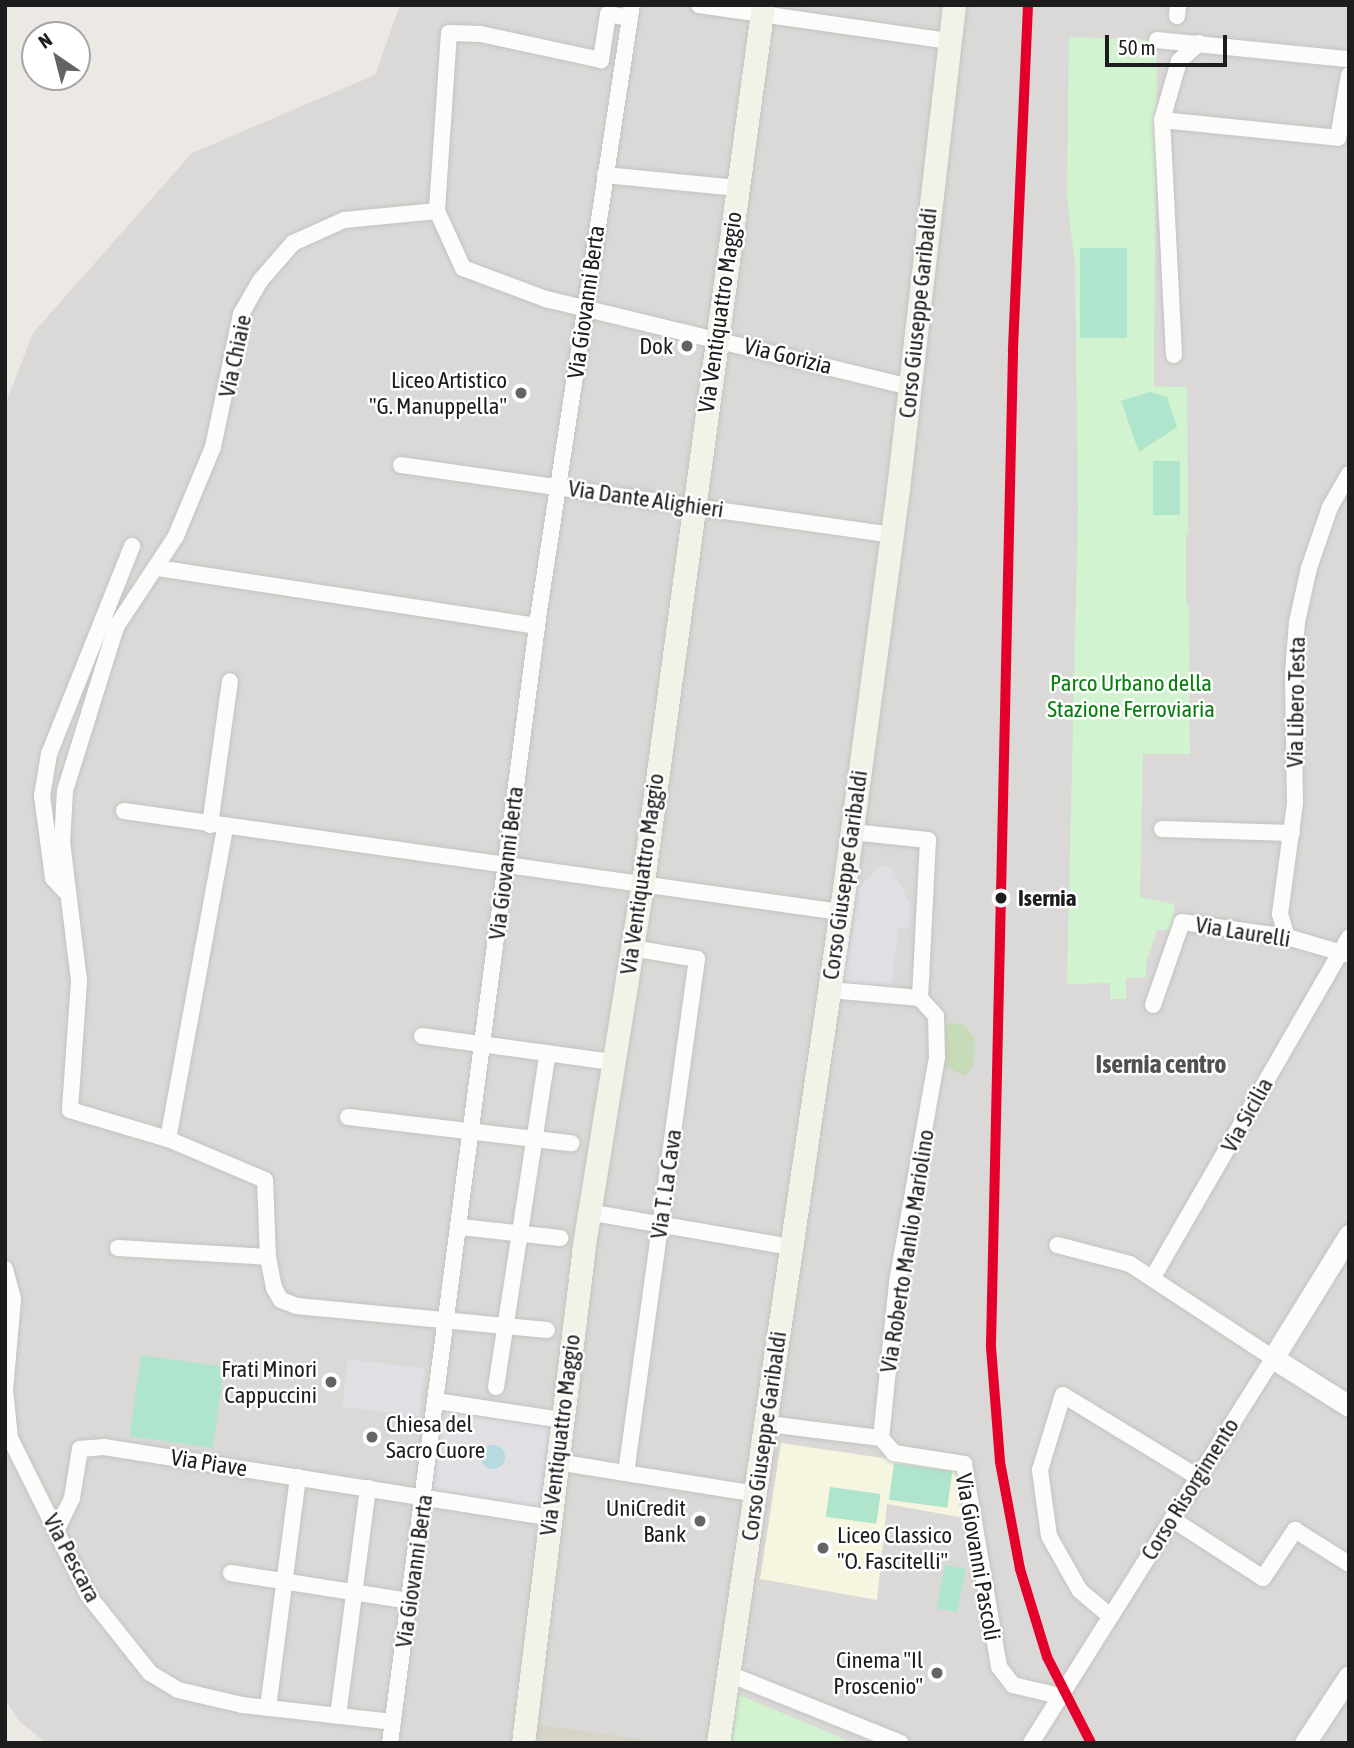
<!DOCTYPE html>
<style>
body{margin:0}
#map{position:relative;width:1354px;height:1748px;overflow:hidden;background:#ece9e5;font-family:"Asap Condensed",sans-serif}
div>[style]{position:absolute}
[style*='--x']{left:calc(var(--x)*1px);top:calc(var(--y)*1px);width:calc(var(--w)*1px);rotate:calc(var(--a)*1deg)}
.residential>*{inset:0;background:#dbd9d7}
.education>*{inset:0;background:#f6f5df}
.construction>*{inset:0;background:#d5d4c6}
.forest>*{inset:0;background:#c7dbb9}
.park>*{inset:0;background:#d2f3d0}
.pitch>*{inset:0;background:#aee5cc;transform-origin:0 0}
.parking>*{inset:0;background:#dad9d7}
.plaza>*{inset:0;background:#e0dfe4;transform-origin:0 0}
.water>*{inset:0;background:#b7d9e0}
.round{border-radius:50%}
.roads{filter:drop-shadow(0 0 2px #c4c3c1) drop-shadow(0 0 2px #c4c3c1)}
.minor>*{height:16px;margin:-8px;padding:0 8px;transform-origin:8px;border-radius:8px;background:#fcfcfb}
.tertiary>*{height:21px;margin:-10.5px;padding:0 10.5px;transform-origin:10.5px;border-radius:10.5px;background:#fcfcfb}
.secondary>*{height:23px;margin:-11.5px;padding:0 11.5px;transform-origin:11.5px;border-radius:11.5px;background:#f3f2e9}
.rail-1>*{height:10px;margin:-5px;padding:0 5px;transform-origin:5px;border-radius:5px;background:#e4002b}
.dots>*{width:19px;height:19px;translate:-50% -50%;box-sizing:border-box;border:4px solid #fff;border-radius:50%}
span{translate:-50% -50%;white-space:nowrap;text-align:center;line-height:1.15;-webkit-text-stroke:5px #fff;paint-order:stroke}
.street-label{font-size:23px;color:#1d1d1d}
.poi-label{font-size:23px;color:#1d1d1d}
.right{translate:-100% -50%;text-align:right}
.left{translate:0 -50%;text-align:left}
.park-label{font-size:23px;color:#077f0d}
.stop-label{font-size:23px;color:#1d1d1d;font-weight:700}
.quarter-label{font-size:26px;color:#505050;font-weight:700}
.frame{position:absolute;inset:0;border:7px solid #1d1d1d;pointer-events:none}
.north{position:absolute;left:21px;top:21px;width:70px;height:70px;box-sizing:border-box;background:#fff;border:2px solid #a5a5a5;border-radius:50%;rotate:325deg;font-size:19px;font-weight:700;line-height:28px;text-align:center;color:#1d1d1d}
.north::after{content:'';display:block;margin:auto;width:24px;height:32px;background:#656463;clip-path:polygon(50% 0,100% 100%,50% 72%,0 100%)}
.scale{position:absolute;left:1105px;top:35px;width:122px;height:32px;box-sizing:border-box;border:4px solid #1d1d1d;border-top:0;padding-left:9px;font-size:21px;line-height:24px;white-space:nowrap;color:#1d1d1d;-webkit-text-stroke:5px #fff;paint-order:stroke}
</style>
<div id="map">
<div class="residential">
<i style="clip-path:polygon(400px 5px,1349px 5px,1349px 1743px,46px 1743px,20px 1722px,5px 1700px,5px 405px,33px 333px,192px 153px,375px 75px)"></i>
</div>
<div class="education">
<i style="clip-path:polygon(781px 1443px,956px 1469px,965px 1518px,887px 1504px,877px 1600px,760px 1579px)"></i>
</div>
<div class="construction">
<i style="clip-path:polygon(539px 1725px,669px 1743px,536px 1743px)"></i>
</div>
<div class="forest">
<i style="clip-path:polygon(949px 1023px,963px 1024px,975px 1038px,974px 1065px,965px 1076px,946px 1067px,942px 1054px,943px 1027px)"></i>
</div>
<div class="park">
<i style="clip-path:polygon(1069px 37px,1157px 40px,1154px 386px,1187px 387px,1190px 754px,1143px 754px,1140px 897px,1174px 904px,1174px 930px,1157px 930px,1146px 963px,1146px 977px,1126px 978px,1126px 999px,1110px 999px,1110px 983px,1067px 984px,1078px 510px,1075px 265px,1067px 198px)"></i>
<i style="clip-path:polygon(737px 1694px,853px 1743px,730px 1743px)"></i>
</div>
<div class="pitch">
<i style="left:1080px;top:248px;width:47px;height:90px"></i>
<i style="clip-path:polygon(1150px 392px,1167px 397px,1177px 427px,1139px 452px,1121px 401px)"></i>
<i style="left:1153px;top:461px;width:27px;height:54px"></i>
<i style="left:141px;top:1355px;width:84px;height:82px;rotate:8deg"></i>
<i style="left:894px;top:1463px;width:59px;height:37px;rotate:8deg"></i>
<i style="left:830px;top:1487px;width:51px;height:30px;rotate:8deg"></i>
<i style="left:945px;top:1565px;width:21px;height:44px;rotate:11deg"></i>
</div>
<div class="parking">
<i style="clip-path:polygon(1184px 127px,1280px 138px,1255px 179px,1179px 163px)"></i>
<i style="clip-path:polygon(1174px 235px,1227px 255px,1177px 387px,1154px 386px,1155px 244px)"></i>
<i style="clip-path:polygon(1280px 531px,1312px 535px,1292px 611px,1186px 604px,1186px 534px,1214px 543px,1205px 583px,1258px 596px)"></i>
<i style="clip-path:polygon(401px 1048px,442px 1054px,433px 1113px,468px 1117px,466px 1127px,392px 1119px)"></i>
</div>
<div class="plaza">
<i style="clip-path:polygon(879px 866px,891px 867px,910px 904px,909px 928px,898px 928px,891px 989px,841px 982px,851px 897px)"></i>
<i style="left:348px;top:1359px;width:77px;height:48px;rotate:7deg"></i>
<i style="clip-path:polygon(evenodd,441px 1405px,558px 1422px,545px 1510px,427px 1493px,441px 1405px,497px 1446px,505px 1455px,503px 1463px,487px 1467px,482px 1462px,497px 1446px)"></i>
</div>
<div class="water">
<i class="round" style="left:481px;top:1445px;width:24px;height:24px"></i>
</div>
<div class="roads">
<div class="minor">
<i style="--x:699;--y:5;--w:253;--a:8.2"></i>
<i style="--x:1177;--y:16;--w:11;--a:-85"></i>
<i style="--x:630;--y:18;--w:22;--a:-170"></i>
<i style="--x:608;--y:14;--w:47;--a:98.7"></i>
<i style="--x:601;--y:60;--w:123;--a:-167.8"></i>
<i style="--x:481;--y:34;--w:32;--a:-178"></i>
<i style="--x:449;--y:33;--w:178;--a:93.9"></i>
<i style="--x:437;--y:211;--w:63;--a:65.5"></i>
<i style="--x:463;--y:268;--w:89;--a:20.5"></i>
<i style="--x:546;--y:299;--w:374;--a:13.6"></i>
<i style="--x:1157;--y:40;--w:193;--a:5.7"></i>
<i style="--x:1162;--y:120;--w:177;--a:5.8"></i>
<i style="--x:1338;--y:138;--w:64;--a:-80.1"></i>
<i style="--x:605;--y:175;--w:133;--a:5.6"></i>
<i style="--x:437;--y:211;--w:93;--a:174.5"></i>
<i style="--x:344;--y:220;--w:56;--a:155.7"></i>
<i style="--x:293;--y:243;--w:50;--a:131"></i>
<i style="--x:260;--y:281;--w:38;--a:120"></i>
<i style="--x:241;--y:314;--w:136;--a:101.9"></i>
<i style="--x:213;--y:447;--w:96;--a:112.6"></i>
<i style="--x:176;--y:536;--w:109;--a:123.4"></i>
<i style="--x:116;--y:627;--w:172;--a:107.3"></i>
<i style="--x:65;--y:791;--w:51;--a:93.4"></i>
<i style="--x:62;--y:842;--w:140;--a:83"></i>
<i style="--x:79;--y:981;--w:129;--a:94"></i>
<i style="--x:70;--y:1110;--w:102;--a:16.5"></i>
<i style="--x:168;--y:1139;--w:105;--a:22.9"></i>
<i style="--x:265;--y:1180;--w:77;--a:87.8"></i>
<i style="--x:268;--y:1257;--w:32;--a:79"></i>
<i style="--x:274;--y:1288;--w:14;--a:60"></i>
<i style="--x:281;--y:1300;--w:17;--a:21"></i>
<i style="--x:297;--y:1306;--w:251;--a:5.5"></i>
<i style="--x:1174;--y:355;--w:235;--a:-92.9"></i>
<i style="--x:1162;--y:120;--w:61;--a:-73.9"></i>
<i style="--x:1179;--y:61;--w:27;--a:-42"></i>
<i style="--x:401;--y:465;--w:495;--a:8.1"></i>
<i style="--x:158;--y:568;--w:383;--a:8.7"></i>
<i style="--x:124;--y:811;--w:723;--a:8.03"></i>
<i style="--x:210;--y:825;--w:145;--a:-82.1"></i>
<i style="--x:1162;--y:829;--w:130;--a:1.8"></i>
<i style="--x:65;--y:891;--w:18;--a:-133"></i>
<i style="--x:53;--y:878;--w:83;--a:-97.6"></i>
<i style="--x:42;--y:796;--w:43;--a:-80.5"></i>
<i style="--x:49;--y:754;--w:224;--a:-68.2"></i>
<i style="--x:1287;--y:937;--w:24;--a:-107"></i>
<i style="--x:1280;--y:914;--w:112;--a:-82.3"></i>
<i style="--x:1295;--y:803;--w:130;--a:-90.9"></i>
<i style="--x:1293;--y:673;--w:51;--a:-85.5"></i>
<i style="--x:1297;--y:622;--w:55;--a:-77.5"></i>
<i style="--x:1309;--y:568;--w:65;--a:-71"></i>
<i style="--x:1330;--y:507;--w:38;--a:-60"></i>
<i style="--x:830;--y:990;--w:90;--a:5.1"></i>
<i style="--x:920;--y:998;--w:158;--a:-87.1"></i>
<i style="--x:928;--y:840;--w:67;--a:-174"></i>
<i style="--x:861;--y:833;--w:11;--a:-153"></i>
<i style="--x:1153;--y:1005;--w:88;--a:-70.7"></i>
<i style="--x:1182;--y:922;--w:106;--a:8.1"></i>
<i style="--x:1287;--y:937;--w:65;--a:16.2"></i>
<i style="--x:422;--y:1036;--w:193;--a:7.8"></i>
<i style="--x:348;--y:1117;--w:225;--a:6.7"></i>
<i style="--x:168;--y:1139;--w:317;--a:-79.6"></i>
<i style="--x:588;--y:1212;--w:205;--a:9.8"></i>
<i style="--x:461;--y:1227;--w:100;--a:6.3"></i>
<i style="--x:118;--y:1248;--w:150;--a:3.4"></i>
<i style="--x:5;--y:1269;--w:31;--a:75"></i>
<i style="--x:13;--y:1299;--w:91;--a:95"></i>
<i style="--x:5;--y:1390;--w:48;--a:84.1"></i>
<i style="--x:10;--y:1438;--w:175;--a:63.6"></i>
<i style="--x:88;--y:1595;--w:100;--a:51.5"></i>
<i style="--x:150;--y:1673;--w:33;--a:31"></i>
<i style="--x:178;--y:1690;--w:66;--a:13.2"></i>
<i style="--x:242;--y:1705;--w:152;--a:6.4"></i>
<i style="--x:1153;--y:1277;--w:392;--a:-60"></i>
<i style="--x:496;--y:1387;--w:338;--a:-81.2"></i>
<i style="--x:437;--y:1401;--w:126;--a:8.6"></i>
<i style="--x:768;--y:1424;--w:114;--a:7.1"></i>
<i style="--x:881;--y:1438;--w:157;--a:-84.1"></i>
<i style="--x:897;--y:1282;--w:229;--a:-79.9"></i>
<i style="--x:937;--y:1057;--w:41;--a:-91.4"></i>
<i style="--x:936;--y:1016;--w:24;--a:-132"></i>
<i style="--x:881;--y:1438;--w:20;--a:49"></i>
<i style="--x:894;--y:1453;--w:71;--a:8.9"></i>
<i style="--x:964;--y:1464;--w:206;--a:80.2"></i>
<i style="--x:999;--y:1667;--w:23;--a:52"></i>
<i style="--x:1013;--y:1685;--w:47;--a:13.4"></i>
<i style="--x:557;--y:1462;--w:203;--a:9.1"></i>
<i style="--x:626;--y:1473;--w:519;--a:-82.14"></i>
<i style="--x:697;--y:959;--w:66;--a:-170.4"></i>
<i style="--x:1172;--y:1519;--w:108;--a:33"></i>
<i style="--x:1263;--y:1578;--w:58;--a:-56.3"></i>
<i style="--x:1295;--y:1530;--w:64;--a:32.2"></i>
<i style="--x:56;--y:1531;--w:37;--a:-64"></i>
<i style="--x:72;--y:1498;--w:50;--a:-80.7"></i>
<i style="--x:80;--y:1449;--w:24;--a:-5"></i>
<i style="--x:104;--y:1447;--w:452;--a:9"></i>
<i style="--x:231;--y:1573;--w:180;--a:8.9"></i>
<i style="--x:1110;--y:1616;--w:39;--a:-140"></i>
<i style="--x:1080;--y:1591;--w:63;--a:-119.4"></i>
<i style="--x:1049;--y:1536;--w:67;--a:-97.8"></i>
<i style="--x:1040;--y:1470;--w:78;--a:-73"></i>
<i style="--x:1063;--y:1395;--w:158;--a:31.3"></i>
<i style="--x:729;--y:1674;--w:185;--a:21.9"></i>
<i style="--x:268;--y:1708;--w:233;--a:-82.6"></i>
<i style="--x:338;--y:1716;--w:230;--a:-82.5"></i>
<i style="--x:390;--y:1743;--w:1142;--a:-82.5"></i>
<i style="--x:539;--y:611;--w:613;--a:-81.28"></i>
<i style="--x:1031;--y:1743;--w:455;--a:-57.8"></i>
<i style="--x:1273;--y:1358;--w:171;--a:-146.7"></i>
<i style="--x:1130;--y:1264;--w:75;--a:-165.4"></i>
</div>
<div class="tertiary">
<i style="--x:1349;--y:1235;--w:145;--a:121.7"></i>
<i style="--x:1273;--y:1358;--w:90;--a:32.3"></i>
<i style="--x:1305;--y:1743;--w:80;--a:-56.7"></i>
</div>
<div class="secondary">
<i style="--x:523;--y:1743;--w:496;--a:-83"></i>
<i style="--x:583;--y:1251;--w:374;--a:-80.8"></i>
<i style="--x:643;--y:882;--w:885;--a:-82.21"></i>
<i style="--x:718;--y:1743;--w:856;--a:-81.6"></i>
<i style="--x:843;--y:896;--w:411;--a:-82.3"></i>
<i style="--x:898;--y:489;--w:487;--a:-83.4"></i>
</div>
</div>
<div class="rail-1">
<i style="--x:1028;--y:5;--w:347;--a:92.5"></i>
<i style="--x:1013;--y:352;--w:995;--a:91.27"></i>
<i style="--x:991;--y:1347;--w:115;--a:85.5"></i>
<i style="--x:1000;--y:1462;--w:109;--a:79.4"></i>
<i style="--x:1020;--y:1569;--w:92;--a:72.9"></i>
<i style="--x:1047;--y:1657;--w:97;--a:62.9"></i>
</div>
<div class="dots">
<i style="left:687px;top:346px;background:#656463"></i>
<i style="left:521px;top:393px;background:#656463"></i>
<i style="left:1001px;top:898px;background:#1d1d1d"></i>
<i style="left:331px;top:1382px;background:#656463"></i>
<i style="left:372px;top:1437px;background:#656463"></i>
<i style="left:700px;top:1521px;background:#656463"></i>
<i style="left:823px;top:1548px;background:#656463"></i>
<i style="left:937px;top:1673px;background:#656463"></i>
</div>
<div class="street-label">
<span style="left:586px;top:302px;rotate:-82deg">Via Giovanni Berta</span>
<span style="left:720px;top:312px;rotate:-82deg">Via Ventiquattro Maggio</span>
<span style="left:918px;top:313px;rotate:-84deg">Corso Giuseppe Garibaldi</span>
<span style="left:235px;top:356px;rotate:-78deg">Via Chiaie</span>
<span style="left:788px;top:356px;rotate:14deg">Via Gorizia</span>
<span style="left:646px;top:499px;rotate:8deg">Via Dante Alighieri</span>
<span style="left:1296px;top:702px;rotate:-89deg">Via Libero Testa</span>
<span style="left:506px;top:863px;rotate:-83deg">Via Giovanni Berta</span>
<span style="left:642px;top:874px;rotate:-82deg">Via Ventiquattro Maggio</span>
<span style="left:845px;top:875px;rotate:-82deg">Corso Giuseppe Garibaldi</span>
<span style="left:1243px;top:932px;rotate:9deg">Via Laurelli</span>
<span style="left:1247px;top:1115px;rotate:-61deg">Via Sicilia</span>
<span style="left:666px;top:1184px;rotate:-82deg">Via T. La Cava</span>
<span style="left:907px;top:1251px;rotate:-81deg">Via Roberto Manlio Mariolino</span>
<span style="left:560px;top:1435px;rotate:-83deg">Via Ventiquattro Maggio</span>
<span style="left:764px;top:1436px;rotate:-82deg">Corso Giuseppe Garibaldi</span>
<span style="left:209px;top:1463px;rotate:9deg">Via Piave</span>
<span style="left:1190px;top:1489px;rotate:-58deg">Corso Risorgimento</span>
<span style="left:978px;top:1557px;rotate:80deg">Via Giovanni Pascoli</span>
<span style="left:72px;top:1558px;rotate:62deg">Via Pescara</span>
<span style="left:414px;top:1571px;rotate:-82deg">Via Giovanni Berta</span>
</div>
<div class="poi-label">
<span class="right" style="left:673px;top:346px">Dok</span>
<span class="right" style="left:507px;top:393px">Liceo Artistico<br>"G. Manuppella"</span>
<span class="right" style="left:317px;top:1382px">Frati Minori<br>Cappuccini</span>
<span class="left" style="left:386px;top:1437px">Chiesa del<br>Sacro Cuore</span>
<span class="right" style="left:686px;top:1521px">UniCredit<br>Bank</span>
<span class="left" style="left:837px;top:1548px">Liceo Classico<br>"O. Fascitelli"</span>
<span class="right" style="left:923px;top:1673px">Cinema "Il<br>Proscenio"</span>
</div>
<div class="park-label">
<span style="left:1131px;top:696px">Parco Urbano della<br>Stazione Ferroviaria</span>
</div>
<div class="stop-label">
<span class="left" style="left:1018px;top:898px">Isernia</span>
</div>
<div class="quarter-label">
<span style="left:1161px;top:1065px">Isernia centro</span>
</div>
<div class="frame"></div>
<div class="north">N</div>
<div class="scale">50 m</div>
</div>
